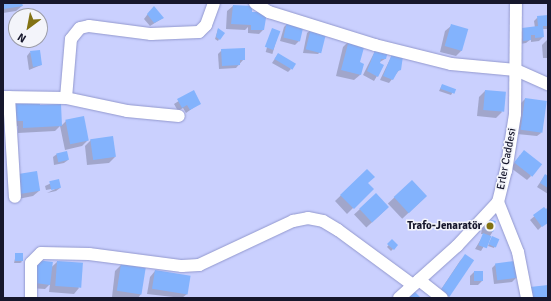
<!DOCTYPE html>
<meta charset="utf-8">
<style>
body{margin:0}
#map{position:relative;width:551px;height:301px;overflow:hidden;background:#cad0fe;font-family:Signika,sans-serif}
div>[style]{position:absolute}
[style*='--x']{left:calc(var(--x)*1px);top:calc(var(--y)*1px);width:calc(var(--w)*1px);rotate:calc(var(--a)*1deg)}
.shadow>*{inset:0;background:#0003;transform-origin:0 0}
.building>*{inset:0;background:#83b3fd;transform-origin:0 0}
.roads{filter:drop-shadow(0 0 1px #9298ce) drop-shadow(0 0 1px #9298ce)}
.minor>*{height:12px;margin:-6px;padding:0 6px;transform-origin:6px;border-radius:6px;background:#fff}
.dots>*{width:11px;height:11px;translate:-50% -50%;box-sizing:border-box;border:2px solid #f3f4fa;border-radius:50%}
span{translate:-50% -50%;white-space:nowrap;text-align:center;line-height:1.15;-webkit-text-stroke:3px #f3f4fa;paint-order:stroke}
.street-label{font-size:11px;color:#16172c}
.poi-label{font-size:11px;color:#16172c;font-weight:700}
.right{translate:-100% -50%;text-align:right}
.frame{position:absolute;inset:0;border:4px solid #16172c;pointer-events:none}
.north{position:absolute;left:8px;top:8px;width:40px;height:40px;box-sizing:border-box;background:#f3f4fa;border:1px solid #9b9ca8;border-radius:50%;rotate:212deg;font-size:11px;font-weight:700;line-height:16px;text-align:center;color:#16172c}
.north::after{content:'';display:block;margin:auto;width:14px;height:18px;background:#827213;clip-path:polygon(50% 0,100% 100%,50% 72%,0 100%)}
</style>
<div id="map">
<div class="shadow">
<i style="clip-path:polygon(3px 3px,21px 3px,22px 6px,16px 11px,3px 13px)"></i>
<i style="clip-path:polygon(233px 6px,250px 14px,263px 30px,259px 34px,248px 33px,248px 27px,245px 30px,226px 29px,227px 11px)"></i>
<i style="clip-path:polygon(150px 11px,163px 18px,150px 26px,144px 19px)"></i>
<i style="clip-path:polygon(548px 16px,548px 29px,542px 29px,543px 37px,539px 41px,531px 42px,531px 39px,526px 43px,520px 44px,519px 32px,523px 29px,535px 28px,534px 21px,538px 17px)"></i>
<i style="clip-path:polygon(288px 23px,299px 41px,295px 45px,280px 41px,284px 27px)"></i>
<i style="clip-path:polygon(451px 26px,462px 50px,456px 56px,440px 52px,445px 31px)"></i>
<i style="clip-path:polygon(218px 29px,219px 39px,218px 41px,215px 39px)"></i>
<i style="left:272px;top:30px;width:7px;height:23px;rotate:16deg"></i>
<i style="clip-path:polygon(311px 30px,322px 50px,318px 54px,303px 53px,307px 33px)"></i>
<i style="clip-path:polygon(548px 39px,548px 58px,543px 58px,542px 45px)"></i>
<i style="clip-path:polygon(349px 41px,359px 63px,360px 75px,354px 80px,336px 76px,343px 47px)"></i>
<i style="clip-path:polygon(376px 49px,385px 59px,378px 63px,383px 66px,374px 81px,363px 75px)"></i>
<i style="clip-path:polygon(222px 50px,244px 59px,236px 68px,219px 69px,218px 54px)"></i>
<i style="clip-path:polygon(30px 52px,41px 65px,29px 70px,27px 56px)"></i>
<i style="clip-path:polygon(278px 54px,291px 69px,288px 72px,272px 63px)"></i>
<i style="clip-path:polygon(392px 55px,400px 69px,389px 83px,380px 80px)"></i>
<i style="clip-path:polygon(442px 85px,454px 90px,451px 95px,439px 91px)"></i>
<i style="clip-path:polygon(485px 91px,502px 112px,496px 118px,477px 116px,479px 97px)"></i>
<i style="clip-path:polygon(193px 92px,200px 103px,186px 113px,183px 108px,178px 111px,174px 104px)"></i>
<i style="clip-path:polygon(525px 99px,541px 133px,537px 136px,517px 134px,519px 105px)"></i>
<i style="clip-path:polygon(39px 106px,61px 126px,66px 121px,88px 140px,82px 146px,65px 150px,60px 126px,55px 131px,18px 133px,18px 126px,11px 127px,10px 111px)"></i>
<i style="clip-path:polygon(91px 140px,115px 157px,109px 163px,87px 165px,85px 146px)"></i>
<i style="clip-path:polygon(57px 154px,68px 160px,64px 163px,54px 165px,53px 157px)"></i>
<i style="clip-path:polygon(520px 155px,531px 176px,527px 180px,511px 168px)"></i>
<i style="clip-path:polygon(367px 170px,367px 184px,372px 189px,347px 214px,335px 201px)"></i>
<i style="clip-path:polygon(36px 172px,39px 191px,33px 196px,13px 200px)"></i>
<i style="clip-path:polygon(545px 175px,548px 177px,548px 194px,537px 187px)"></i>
<i style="clip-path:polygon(58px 180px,60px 188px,56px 191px,47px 193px,57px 188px,46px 190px,45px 186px)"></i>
<i style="left:412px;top:181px;width:21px;height:33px;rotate:47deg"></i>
<i style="left:376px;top:194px;width:18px;height:30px;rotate:47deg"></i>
<i style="clip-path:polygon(544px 208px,545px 211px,548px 208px,548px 220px,538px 230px,530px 220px)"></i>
<i style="clip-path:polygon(487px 220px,493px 231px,481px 251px,475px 249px,484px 234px,481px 234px,483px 224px)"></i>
<i style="clip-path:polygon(492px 237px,498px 240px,494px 248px,488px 246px)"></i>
<i style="clip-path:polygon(392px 241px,397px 245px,391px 251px,387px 247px)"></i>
<i style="clip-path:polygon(16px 254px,22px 262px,20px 263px,14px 263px)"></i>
<i style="clip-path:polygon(465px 256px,449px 296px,436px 297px,460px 261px)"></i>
<i style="clip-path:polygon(57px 262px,79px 288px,74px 294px,49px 292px,50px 284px,45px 289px,29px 288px)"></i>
<i style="clip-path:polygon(496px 264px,516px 278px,512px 282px,494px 284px,492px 268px)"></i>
<i style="clip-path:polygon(121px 265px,141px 294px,138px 298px,112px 297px,115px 271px)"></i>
<i style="clip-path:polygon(155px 271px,187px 294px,182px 298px,147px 294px,150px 277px)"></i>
<i style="clip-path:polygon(474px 272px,482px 281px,478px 285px,470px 285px,470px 276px)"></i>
</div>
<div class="building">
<i style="clip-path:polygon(3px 3px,22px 3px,23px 6px,3px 9px)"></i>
<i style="clip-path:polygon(233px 5px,252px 6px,252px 12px,267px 12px,264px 30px,251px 30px,251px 25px,231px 24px)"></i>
<i style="clip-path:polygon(154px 6px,164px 18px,154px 23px,147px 14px)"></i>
<i style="clip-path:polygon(548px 15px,548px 26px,543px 26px,544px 37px,535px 38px,535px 35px,531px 35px,531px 40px,523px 41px,522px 28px,538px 26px,537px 16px)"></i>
<i style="left:287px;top:22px;width:17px;height:16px;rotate:13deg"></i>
<i style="left:451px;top:24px;width:18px;height:23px;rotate:16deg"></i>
<i style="clip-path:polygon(218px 28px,225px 33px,220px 40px,216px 37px)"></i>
<i style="left:272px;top:28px;width:9px;height:20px;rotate:21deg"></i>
<i style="left:311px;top:28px;width:16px;height:22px;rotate:14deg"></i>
<i style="clip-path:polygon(349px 40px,365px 44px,360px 62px,364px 64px,361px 75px,341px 70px)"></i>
<i style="clip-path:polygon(245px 48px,245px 60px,240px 60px,240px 65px,222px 66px,221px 49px)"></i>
<i style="clip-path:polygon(376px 48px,388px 51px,386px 59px,381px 59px,380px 63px,384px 65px,378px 77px,367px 71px)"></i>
<i style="clip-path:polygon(40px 50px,42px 65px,33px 67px,30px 51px)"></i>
<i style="left:278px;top:53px;width:21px;height:7px;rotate:31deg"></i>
<i style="clip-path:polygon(392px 54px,403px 56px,401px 70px,398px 71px,393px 80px,383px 76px)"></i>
<i style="left:442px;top:84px;width:15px;height:5px;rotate:20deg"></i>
<i style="clip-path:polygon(194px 90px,201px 104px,190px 110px,187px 105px,182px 108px,177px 99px)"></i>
<i style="left:485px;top:90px;width:21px;height:20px;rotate:5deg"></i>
<i style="left:525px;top:98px;width:22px;height:32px;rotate:8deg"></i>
<i style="clip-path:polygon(40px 102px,40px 105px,61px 104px,62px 126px,23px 128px,23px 121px,16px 121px,15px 104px)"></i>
<i style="left:84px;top:116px;width:25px;height:19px;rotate:79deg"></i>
<i style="left:113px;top:136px;width:21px;height:23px;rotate:82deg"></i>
<i style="left:524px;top:150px;width:23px;height:16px;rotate:38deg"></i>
<i style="left:67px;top:151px;width:9px;height:11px;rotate:77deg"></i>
<i style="clip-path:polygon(367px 169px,375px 177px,368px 183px,374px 189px,354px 209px,340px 195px)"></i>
<i style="left:37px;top:171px;width:20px;height:22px;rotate:81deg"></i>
<i style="clip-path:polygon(545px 174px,548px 176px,548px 188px,540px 183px)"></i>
<i style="left:59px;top:179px;width:9px;height:10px;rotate:77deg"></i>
<i style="left:412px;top:180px;width:22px;height:25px;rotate:47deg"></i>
<i style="left:376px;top:193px;width:19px;height:23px;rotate:47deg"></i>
<i style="clip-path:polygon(544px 207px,546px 209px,548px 207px,548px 223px,542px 227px,533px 215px)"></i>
<i style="left:487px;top:219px;width:9px;height:11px;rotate:13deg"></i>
<i style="left:483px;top:233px;width:9px;height:13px;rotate:21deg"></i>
<i style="left:492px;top:236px;width:8px;height:9px;rotate:23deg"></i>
<i style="clip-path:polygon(392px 239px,398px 245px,394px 250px,387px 244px)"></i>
<i style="left:15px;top:253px;width:8px;height:8px"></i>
<i style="left:465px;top:254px;width:11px;height:44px;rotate:34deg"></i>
<i style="left:36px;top:260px;width:17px;height:23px;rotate:7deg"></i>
<i style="left:57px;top:261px;width:26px;height:25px;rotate:4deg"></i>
<i style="left:515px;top:261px;width:17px;height:20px;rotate:83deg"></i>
<i style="left:121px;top:264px;width:25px;height:27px;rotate:9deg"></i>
<i style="left:155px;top:270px;width:36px;height:19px;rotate:9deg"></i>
<i style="left:474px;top:271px;width:9px;height:10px"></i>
<i style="clip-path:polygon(548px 285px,548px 298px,531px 298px,530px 287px)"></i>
<i style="clip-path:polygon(413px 290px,421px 298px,405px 298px)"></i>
</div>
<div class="roads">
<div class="minor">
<i style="--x:255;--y:3;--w:17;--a:33"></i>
<i style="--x:269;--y:12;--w:111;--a:17.3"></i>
<i style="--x:375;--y:45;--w:78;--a:14"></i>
<i style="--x:451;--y:64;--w:65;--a:5.3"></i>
<i style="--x:516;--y:70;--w:35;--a:24"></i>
<i style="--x:3;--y:97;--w:63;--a:0.9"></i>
<i style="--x:66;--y:98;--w:62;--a:12"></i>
<i style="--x:127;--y:111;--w:52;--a:5.5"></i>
<i style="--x:9;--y:97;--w:100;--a:86.6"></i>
<i style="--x:66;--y:98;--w:59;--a:-85.2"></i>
<i style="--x:71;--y:39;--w:14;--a:-51"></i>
<i style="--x:80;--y:28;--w:9;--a:-13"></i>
<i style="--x:89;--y:26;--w:63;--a:7.4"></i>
<i style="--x:151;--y:34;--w:48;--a:-2.4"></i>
<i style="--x:199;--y:32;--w:10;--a:-45"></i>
<i style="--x:206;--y:25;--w:23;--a:-70"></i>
<i style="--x:498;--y:202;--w:54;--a:68.2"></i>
<i style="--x:518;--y:252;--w:47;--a:78.9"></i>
<i style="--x:419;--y:280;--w:29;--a:38"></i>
<i style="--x:31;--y:298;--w:35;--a:-90"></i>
<i style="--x:31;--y:263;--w:14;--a:-45"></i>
<i style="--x:41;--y:253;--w:48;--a:1.2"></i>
<i style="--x:89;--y:254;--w:94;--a:7.4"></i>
<i style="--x:182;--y:266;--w:17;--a:-3"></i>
<i style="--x:199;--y:265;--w:104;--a:-25.1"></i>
<i style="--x:293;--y:221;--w:15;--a:-11"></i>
<i style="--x:308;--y:218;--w:15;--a:11"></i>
<i style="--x:323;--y:221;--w:17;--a:31"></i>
<i style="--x:338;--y:230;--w:93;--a:36.3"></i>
<i style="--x:399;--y:298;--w:78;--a:-41.9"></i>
<i style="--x:457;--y:246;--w:60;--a:-47"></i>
<i style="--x:498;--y:202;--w:32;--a:-76"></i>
<i style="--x:506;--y:171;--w:58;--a:-81"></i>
<i style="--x:515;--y:114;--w:111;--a:-89.5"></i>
</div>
</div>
<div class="dots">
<i style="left:490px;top:226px;background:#827213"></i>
</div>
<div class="street-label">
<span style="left:507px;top:159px;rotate:-79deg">Erler Caddesi</span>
</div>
<div class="poi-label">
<span class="right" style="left:482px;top:226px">Trafo-Jenaratör</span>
</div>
<div class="frame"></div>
<div class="north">N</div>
</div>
